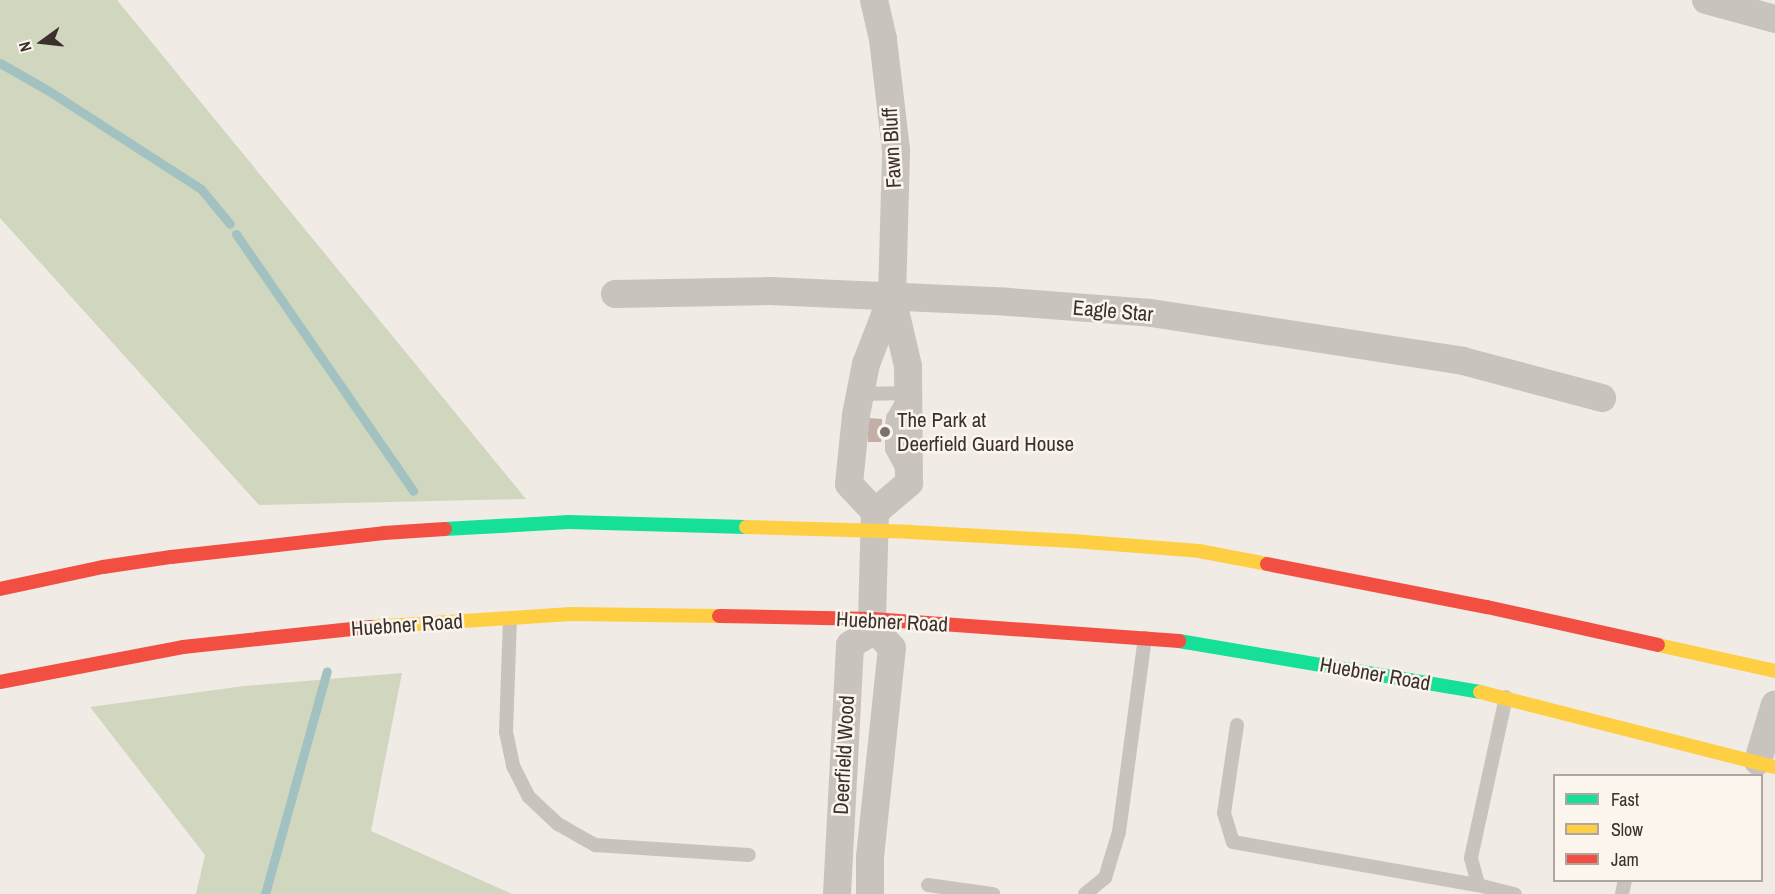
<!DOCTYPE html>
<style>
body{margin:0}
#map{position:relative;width:1775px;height:894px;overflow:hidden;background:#f0ebe5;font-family:"Archivo Narrow",sans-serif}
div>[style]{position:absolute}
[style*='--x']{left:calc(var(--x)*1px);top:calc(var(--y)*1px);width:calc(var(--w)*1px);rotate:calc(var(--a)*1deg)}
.green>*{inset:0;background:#d1d6bf}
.stream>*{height:9px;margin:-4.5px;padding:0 4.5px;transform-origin:4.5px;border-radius:4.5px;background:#a1c2c1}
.building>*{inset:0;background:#c3afa7}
.lane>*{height:14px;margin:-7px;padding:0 7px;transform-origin:7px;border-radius:7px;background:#c9c3be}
.street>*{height:28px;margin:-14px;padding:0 14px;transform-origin:14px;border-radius:14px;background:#c9c3be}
.fast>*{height:14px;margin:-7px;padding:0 7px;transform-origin:7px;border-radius:7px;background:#16e098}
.slow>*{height:14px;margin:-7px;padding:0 7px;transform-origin:7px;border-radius:7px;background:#ffcf43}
.jam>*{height:14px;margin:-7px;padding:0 7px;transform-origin:7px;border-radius:7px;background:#f24e42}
.dots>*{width:16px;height:16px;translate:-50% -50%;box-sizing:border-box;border:3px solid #fbf5ee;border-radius:50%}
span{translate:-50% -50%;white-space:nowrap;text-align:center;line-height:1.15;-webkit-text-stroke:5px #fbf5ee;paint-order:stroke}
.street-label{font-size:21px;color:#3b302b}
.poi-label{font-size:21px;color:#3b302b}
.left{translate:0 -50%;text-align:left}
.legend{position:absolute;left:1553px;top:774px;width:210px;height:108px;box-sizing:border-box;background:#fbf5ee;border:2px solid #aea6a0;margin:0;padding:8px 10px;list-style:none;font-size:18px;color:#3b302b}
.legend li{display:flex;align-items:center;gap:12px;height:30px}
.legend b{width:30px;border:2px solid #aea6a0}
.north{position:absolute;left:12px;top:12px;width:60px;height:60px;-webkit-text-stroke:4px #fbf5ee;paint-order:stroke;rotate:255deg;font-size:16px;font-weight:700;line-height:24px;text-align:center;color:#3b302b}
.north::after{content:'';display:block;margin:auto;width:21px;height:27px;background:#3b302b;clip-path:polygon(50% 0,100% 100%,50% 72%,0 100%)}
</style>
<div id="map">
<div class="green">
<i style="clip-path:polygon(0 0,117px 0,526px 499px,259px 505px,0 218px)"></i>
<i style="clip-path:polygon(402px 673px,371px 831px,512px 894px,196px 894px,205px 855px,90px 707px,244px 686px)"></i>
</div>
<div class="stream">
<i style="--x:0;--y:63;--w:56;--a:29.7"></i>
<i style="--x:49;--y:91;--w:181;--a:32.8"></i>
<i style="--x:201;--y:189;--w:45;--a:50.4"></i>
<i style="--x:236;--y:234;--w:312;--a:55.4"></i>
<i style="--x:265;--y:894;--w:231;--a:-74.5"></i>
</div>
<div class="building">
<i style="clip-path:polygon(868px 418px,882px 419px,882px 427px,903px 427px,902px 438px,882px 437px,881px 442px,868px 442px)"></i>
</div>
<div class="lane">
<i style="--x:860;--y:394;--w:48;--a:-1.2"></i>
<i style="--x:892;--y:427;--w:9;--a:-84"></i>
<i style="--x:893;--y:418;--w:22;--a:-60"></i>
<i style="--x:892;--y:438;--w:11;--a:90"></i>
<i style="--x:892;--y:449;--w:24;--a:62"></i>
<i style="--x:510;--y:618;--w:114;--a:92"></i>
<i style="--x:506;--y:732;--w:35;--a:78"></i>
<i style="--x:513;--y:766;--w:35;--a:63"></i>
<i style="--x:529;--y:797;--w:40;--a:43"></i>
<i style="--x:558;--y:824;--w:43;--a:29.6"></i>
<i style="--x:595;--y:845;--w:154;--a:3.7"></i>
<i style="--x:1506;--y:697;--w:165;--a:102.3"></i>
<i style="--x:1471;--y:858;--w:28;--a:75"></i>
<i style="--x:1478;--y:885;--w:38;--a:14"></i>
<i style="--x:1237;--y:725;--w:89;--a:98.4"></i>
<i style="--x:1224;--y:813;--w:30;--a:73"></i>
<i style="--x:1233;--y:842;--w:249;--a:10"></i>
<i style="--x:928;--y:885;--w:66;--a:7.9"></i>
<i style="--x:1085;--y:894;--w:26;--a:-39"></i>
<i style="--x:1105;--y:878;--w:48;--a:-73.1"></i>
<i style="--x:1119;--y:832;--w:196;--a:-82.4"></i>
<i style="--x:1622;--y:894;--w:14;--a:-78"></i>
</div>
<div class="street">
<i style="--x:1706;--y:0;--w:72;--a:15.4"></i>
<i style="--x:615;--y:294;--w:155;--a:-1.1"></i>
<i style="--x:770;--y:291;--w:239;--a:2.6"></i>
<i style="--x:1009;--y:302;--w:142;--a:4.4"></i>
<i style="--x:1151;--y:313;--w:316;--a:8.7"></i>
<i style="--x:1463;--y:361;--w:144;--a:14.9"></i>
<i style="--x:875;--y:512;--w:38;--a:-133"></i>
<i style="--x:849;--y:484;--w:69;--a:-84.2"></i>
<i style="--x:856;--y:415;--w:52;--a:-78.9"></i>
<i style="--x:866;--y:364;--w:72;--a:-68.8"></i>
<i style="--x:1758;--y:761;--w:59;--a:-73.4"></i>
<i style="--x:837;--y:894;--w:249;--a:-87"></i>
<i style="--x:850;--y:645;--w:29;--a:-31"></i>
<i style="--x:870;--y:894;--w:37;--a:-90"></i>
<i style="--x:870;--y:857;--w:210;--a:-84"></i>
<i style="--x:892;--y:648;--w:25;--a:-133"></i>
<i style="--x:875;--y:630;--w:11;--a:-105"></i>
<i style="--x:872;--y:619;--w:107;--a:-88.4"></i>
<i style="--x:875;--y:512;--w:45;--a:-40.5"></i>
<i style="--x:909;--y:483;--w:117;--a:-90.5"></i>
<i style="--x:908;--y:366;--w:71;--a:-103.1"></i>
<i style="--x:892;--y:297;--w:147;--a:-88.4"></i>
<i style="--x:896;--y:150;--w:112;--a:-96.7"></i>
<i style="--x:883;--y:39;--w:40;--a:-103"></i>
</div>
<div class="fast">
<i style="--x:445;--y:529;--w:124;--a:-3.2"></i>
<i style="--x:569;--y:522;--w:177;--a:1.6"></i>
<i style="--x:1179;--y:641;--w:305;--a:9.6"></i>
</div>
<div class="slow">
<i style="--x:746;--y:527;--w:164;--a:1.7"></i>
<i style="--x:910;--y:532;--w:163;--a:3.2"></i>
<i style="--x:1073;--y:541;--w:126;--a:4.5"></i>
<i style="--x:1199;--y:551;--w:69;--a:10.8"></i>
<i style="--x:371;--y:627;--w:200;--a:-3.7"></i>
<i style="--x:571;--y:614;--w:148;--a:0.8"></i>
<i style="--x:1658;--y:645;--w:120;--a:12.5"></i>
<i style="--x:1480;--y:692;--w:304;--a:14.3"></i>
</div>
<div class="jam">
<i style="--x:1267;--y:564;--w:224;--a:11.1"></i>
<i style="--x:1487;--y:607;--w:175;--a:12.5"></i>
<i style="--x:0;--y:589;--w:105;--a:-12.1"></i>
<i style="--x:103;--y:567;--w:69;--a:-8.4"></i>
<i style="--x:171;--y:557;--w:214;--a:-6.4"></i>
<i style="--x:384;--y:533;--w:61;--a:-3.8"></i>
<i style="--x:719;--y:616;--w:153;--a:1.1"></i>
<i style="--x:872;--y:619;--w:308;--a:4.1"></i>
<i style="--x:0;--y:682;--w:186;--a:-10.8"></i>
<i style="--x:183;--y:647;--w:189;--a:-6.1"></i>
</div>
<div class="dots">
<i style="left:885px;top:432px;background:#7a716c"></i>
</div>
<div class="street-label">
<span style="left:892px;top:148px;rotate:-93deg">Fawn Bluff</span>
<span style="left:1113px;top:311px;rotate:5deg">Eagle Star</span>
<span style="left:892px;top:622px;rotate:3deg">Huebner Road</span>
<span style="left:407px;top:625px;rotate:-4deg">Huebner Road</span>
<span style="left:1375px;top:674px;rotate:10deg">Huebner Road</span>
<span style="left:844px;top:755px;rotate:-87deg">Deerfield Wood</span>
</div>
<div class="poi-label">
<span class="left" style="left:897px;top:432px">The Park at<br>Deerfield Guard House</span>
</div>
<ul class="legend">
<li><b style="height:8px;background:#16e098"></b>Fast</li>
<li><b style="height:8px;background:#ffcf43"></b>Slow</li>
<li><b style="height:8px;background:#f24e42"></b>Jam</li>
</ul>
<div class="north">N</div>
</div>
